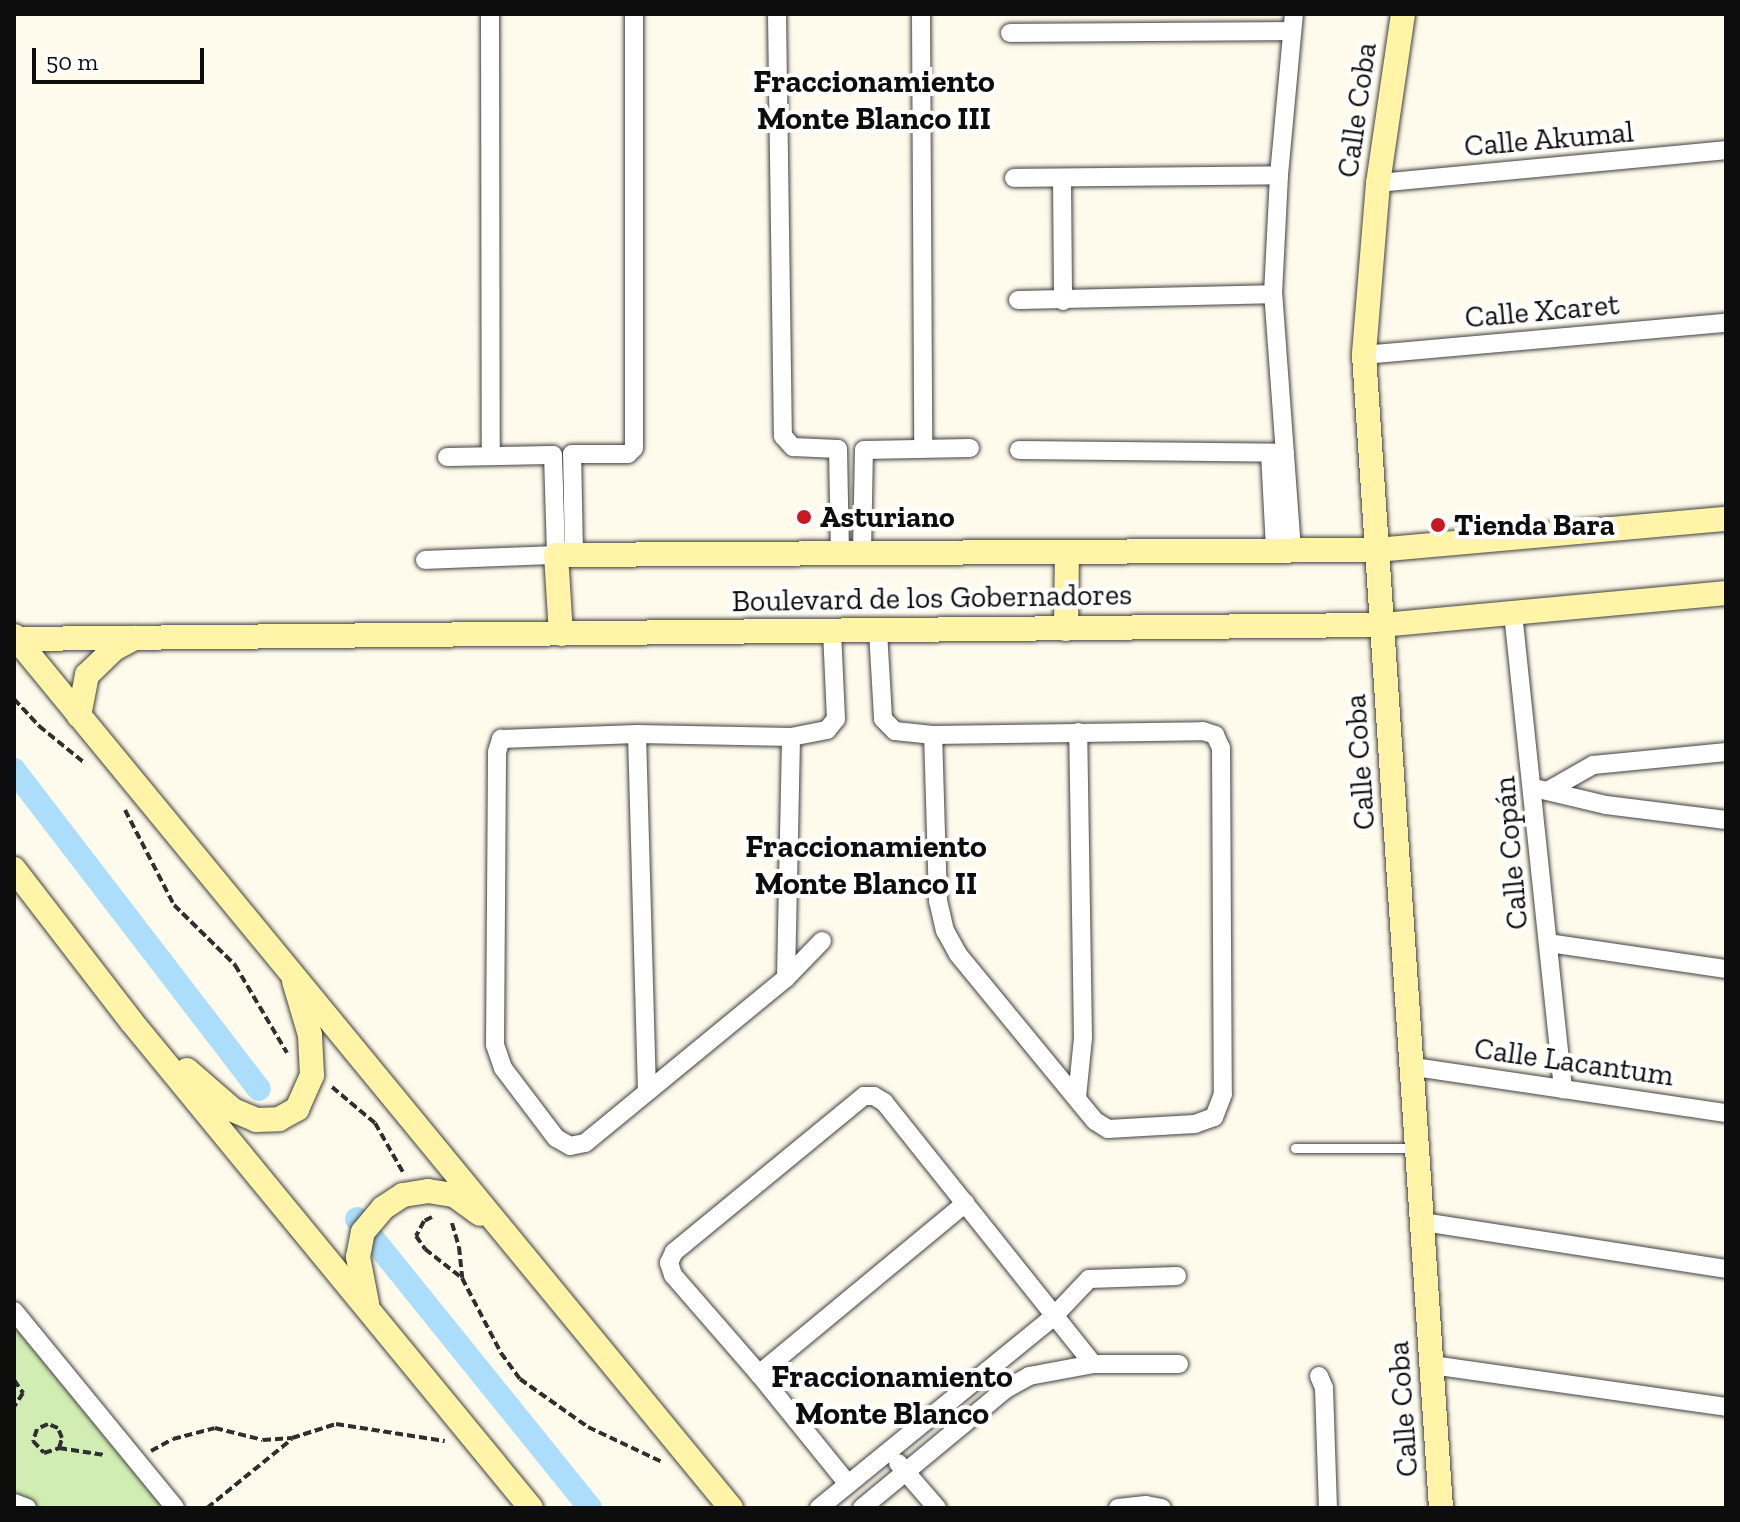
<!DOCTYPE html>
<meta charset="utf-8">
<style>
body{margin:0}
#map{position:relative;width:1740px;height:1522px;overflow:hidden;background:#fffbec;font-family:"Zilla Slab",serif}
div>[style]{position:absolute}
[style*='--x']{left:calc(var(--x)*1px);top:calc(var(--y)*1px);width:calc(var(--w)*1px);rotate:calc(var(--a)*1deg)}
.green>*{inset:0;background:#d1edb3}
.canal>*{height:24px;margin:-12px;padding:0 12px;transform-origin:12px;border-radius:12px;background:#acdefb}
.path>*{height:4px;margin-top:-2px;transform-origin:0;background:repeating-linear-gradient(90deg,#2f2f2f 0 8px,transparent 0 12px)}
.roads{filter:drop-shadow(0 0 2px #404040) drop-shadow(0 0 2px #404040)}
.lane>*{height:9px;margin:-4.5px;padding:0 4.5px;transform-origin:4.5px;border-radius:4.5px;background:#fff}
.street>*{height:18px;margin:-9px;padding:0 9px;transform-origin:9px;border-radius:9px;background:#fff}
.secondary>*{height:24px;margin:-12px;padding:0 12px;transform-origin:12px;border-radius:12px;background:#fff4a7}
.dots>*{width:22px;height:22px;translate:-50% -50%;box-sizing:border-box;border:4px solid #fff;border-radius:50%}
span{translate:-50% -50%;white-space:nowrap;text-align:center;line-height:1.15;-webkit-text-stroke:8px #fff;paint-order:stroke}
.street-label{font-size:30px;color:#0d0d0d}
.poi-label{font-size:30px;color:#0d0d0d;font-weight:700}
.left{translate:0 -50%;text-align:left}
.neighbourhood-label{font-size:32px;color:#0d0d0d;font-weight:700}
.frame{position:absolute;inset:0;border:16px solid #0d0d0d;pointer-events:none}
.scale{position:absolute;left:32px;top:48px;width:172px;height:36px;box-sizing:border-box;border:4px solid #0d0d0d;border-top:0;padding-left:10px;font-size:24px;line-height:28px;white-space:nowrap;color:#0d0d0d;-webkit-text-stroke:6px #fff;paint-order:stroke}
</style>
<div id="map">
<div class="green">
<i style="clip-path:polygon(14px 1311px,175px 1508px,27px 1508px,14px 1503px)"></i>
</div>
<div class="canal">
<i style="--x:14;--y:770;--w:402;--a:52.5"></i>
<i style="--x:357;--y:1219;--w:371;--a:51.1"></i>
</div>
<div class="path">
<i style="--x:14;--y:699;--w:37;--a:47"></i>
<i style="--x:39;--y:726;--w:60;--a:39"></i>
<i style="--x:125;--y:810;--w:107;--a:62.7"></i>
<i style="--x:174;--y:905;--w:86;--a:44.5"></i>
<i style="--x:235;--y:965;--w:102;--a:59.4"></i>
<i style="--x:332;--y:1087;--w:56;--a:39.9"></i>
<i style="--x:375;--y:1123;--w:59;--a:60.4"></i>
<i style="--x:432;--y:1217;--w:9;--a:153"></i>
<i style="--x:424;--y:1221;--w:17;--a:118"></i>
<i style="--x:416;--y:1236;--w:16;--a:55"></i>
<i style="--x:425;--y:1249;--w:47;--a:38.1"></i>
<i style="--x:452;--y:1223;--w:25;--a:74"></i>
<i style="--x:459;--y:1247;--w:31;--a:84"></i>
<i style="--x:462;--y:1278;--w:85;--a:62.5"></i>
<i style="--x:501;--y:1353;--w:32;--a:54"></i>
<i style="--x:520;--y:1379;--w:83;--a:35.2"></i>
<i style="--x:588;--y:1427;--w:82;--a:25.3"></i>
<i style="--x:14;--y:1380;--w:16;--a:55"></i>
<i style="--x:23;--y:1393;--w:17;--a:123"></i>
<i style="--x:59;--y:1448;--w:10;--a:-73"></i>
<i style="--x:62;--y:1438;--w:11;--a:-112"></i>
<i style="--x:58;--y:1428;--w:11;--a:-158"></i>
<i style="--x:48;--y:1424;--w:12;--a:156"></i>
<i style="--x:37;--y:1429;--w:13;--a:108"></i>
<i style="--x:33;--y:1441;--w:16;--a:47"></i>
<i style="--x:44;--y:1453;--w:16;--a:-18"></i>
<i style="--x:59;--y:1448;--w:46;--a:8.8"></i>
<i style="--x:151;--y:1451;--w:25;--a:-29"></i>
<i style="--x:173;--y:1439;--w:43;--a:-14.7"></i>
<i style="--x:215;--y:1428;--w:49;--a:14"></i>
<i style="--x:263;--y:1440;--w:29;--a:-4"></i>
<i style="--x:292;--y:1438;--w:46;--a:-17.7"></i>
<i style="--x:336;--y:1424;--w:110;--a:8.9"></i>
<i style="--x:207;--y:1508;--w:109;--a:-39.1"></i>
</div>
<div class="roads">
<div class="lane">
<i style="--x:1295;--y:1148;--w:120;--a:0"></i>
</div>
<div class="street">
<i style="--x:490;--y:14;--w:442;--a:89.9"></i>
<i style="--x:777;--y:14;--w:422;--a:89.2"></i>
<i style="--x:783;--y:436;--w:15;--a:48"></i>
<i style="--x:793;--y:447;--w:45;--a:2.5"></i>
<i style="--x:838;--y:449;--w:104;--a:88.9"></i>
<i style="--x:921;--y:14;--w:432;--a:89.7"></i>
<i style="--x:1010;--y:33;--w:282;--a:-0.4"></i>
<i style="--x:1014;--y:178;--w:265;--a:-0.6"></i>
<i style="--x:1062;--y:179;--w:122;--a:89.5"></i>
<i style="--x:1378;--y:183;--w:350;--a:-5.4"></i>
<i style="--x:1018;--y:300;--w:255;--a:-1.3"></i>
<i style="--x:1364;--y:355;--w:363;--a:-5.1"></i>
<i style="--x:1019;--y:450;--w:266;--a:0.6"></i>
<i style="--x:1270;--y:453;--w:97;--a:87"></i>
<i style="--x:1292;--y:550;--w:257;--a:-94.2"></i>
<i style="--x:1273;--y:294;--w:119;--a:-87.1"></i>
<i style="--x:1279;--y:175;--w:162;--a:-84.7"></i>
<i style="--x:862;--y:553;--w:103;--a:-88.9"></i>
<i style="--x:864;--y:450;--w:106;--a:-1.1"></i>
<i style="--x:574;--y:554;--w:100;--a:-91.1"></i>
<i style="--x:572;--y:454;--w:56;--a:0"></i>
<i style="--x:628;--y:454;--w:8;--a:-45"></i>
<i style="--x:634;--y:448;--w:434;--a:-90"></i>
<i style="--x:425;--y:560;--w:131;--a:-2.2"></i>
<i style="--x:556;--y:555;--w:100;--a:-91.7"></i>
<i style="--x:553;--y:455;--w:106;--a:178.9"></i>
<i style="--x:1513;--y:613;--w:479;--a:84"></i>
<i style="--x:878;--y:631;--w:88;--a:86.7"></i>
<i style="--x:883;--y:719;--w:17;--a:45"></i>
<i style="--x:895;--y:731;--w:38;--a:6"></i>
<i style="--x:933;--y:735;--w:270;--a:-0.8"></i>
<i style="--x:1203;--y:731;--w:13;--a:18"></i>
<i style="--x:1215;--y:735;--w:14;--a:65"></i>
<i style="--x:1221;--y:748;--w:346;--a:89.7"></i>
<i style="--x:1223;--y:1094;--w:25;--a:111"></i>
<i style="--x:1214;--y:1117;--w:20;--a:160"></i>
<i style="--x:1195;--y:1124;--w:87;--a:176.7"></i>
<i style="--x:1108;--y:1129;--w:15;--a:-148"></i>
<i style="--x:1095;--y:1121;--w:216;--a:-129.4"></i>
<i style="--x:958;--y:954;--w:26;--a:-119"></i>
<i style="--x:945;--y:931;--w:31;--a:-103"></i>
<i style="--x:938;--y:901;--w:166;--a:-91.7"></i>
<i style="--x:637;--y:734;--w:356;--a:88.4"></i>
<i style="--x:1534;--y:788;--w:74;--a:13.3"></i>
<i style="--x:1606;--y:805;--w:121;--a:7.1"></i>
<i style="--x:1549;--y:790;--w:51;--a:-29.6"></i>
<i style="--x:1593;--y:765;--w:134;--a:-5.6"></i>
<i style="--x:822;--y:941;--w:52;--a:134.2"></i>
<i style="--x:786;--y:978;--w:260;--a:140.6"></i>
<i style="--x:585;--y:1143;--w:15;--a:169"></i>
<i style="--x:570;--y:1146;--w:16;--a:-150"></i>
<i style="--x:556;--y:1138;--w:88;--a:-127.1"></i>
<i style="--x:503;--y:1068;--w:24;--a:-109"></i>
<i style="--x:495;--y:1045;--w:293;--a:-89.6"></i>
<i style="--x:497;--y:752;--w:14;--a:-73"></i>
<i style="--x:501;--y:739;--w:136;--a:-2.1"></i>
<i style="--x:637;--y:734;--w:154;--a:1.1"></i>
<i style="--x:791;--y:737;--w:37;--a:-11"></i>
<i style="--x:827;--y:730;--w:14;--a:-51"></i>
<i style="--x:836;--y:719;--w:88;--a:-92.6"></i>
<i style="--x:1548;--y:943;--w:180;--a:8.3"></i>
<i style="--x:786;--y:978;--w:241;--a:-88.8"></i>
<i style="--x:1414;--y:1067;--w:315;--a:8.4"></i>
<i style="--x:1077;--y:1097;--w:59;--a:-84.2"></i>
<i style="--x:1083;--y:1038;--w:306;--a:-90.9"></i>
<i style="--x:1423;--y:1222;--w:307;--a:8.8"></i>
<i style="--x:14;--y:1311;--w:254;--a:50.7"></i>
<i style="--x:1432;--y:1365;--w:297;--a:8.1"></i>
<i style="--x:759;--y:1374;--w:268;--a:-39.6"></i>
<i style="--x:1319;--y:1376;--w:13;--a:67"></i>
<i style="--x:1324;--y:1388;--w:120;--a:88.1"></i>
<i style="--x:898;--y:1463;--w:60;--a:49.1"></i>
<i style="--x:848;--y:1484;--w:141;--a:-129"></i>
<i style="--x:759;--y:1374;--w:131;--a:-131"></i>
<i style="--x:673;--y:1275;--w:13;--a:-108"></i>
<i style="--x:669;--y:1263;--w:12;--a:-66"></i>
<i style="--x:674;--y:1252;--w:246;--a:-39.4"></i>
<i style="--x:864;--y:1096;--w:10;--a:0"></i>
<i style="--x:874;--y:1096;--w:12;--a:31"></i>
<i style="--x:884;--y:1102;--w:335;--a:51.4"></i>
<i style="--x:14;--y:1503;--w:14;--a:21"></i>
<i style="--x:819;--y:1508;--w:303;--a:-39.2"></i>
<i style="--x:1054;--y:1316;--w:51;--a:-46.6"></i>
<i style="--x:1089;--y:1279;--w:88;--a:-2"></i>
<i style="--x:862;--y:1508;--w:187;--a:-39.6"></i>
<i style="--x:1006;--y:1389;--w:26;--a:-29"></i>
<i style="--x:1029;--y:1376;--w:65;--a:-10.6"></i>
<i style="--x:1093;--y:1364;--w:86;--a:0"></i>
<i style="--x:1118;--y:1508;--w:28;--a:-6"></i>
<i style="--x:1146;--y:1505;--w:16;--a:11"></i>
</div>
<div class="secondary">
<i style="--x:1403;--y:14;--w:171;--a:98.4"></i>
<i style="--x:1378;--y:183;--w:173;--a:94.7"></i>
<i style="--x:1364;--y:355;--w:1156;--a:86.18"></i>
<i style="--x:1066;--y:629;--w:77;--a:-89.3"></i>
<i style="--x:561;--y:634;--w:79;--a:-93.6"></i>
<i style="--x:556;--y:555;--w:821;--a:-0.35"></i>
<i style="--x:1377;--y:550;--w:350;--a:-5.1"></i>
<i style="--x:14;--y:636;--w:1129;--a:50.57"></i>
<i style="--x:16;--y:639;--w:1366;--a:-0.59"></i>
<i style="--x:1382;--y:625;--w:345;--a:-5.3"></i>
<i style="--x:79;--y:716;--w:42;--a:-79"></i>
<i style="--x:87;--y:675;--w:37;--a:-44"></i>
<i style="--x:114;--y:649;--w:24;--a:-28"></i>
<i style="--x:14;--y:869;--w:192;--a:52.4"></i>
<i style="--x:131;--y:1021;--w:630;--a:50.6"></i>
<i style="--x:187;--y:1070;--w:61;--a:41"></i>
<i style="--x:233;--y:1110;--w:25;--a:23"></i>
<i style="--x:256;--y:1120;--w:23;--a:-2"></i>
<i style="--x:279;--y:1119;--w:21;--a:-29"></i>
<i style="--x:297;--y:1109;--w:37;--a:-66"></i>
<i style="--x:312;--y:1075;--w:40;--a:-92.9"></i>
<i style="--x:310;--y:1035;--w:56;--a:-106.5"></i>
<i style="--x:367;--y:1303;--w:47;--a:-101.1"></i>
<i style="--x:358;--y:1257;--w:25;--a:-79"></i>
<i style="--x:363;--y:1232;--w:31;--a:-50"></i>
<i style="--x:383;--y:1208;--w:24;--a:-33"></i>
<i style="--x:403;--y:1195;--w:25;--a:-9"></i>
<i style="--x:428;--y:1191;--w:26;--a:9"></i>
<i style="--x:454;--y:1195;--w:32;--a:36"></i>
</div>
</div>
<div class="dots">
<i style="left:804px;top:517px;background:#c81923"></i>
<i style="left:1438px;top:525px;background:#c81923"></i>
</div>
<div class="street-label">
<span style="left:1357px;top:110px;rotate:-82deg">Calle Coba</span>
<span style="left:1549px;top:139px;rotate:-5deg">Calle Akumal</span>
<span style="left:1542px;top:311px;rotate:-5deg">Calle Xcaret</span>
<span style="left:932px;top:598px;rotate:-1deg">Boulevard de los Gobernadores</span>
<span style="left:1360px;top:762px;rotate:-94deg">Calle Coba</span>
<span style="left:1511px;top:853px;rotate:-95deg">Calle Copán</span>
<span style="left:1574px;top:1062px;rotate:8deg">Calle Lacantum</span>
<span style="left:1403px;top:1409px;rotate:-94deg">Calle Coba</span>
</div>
<div class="poi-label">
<span class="left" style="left:820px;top:517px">Asturiano</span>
<span class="left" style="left:1454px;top:525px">Tienda Bara</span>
</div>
<div class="neighbourhood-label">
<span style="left:874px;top:100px">Fraccionamiento<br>Monte Blanco III</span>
<span style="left:866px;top:865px">Fraccionamiento<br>Monte Blanco II</span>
<span style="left:892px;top:1395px">Fraccionamiento<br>Monte Blanco</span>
</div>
<div class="frame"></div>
<div class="scale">50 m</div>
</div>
